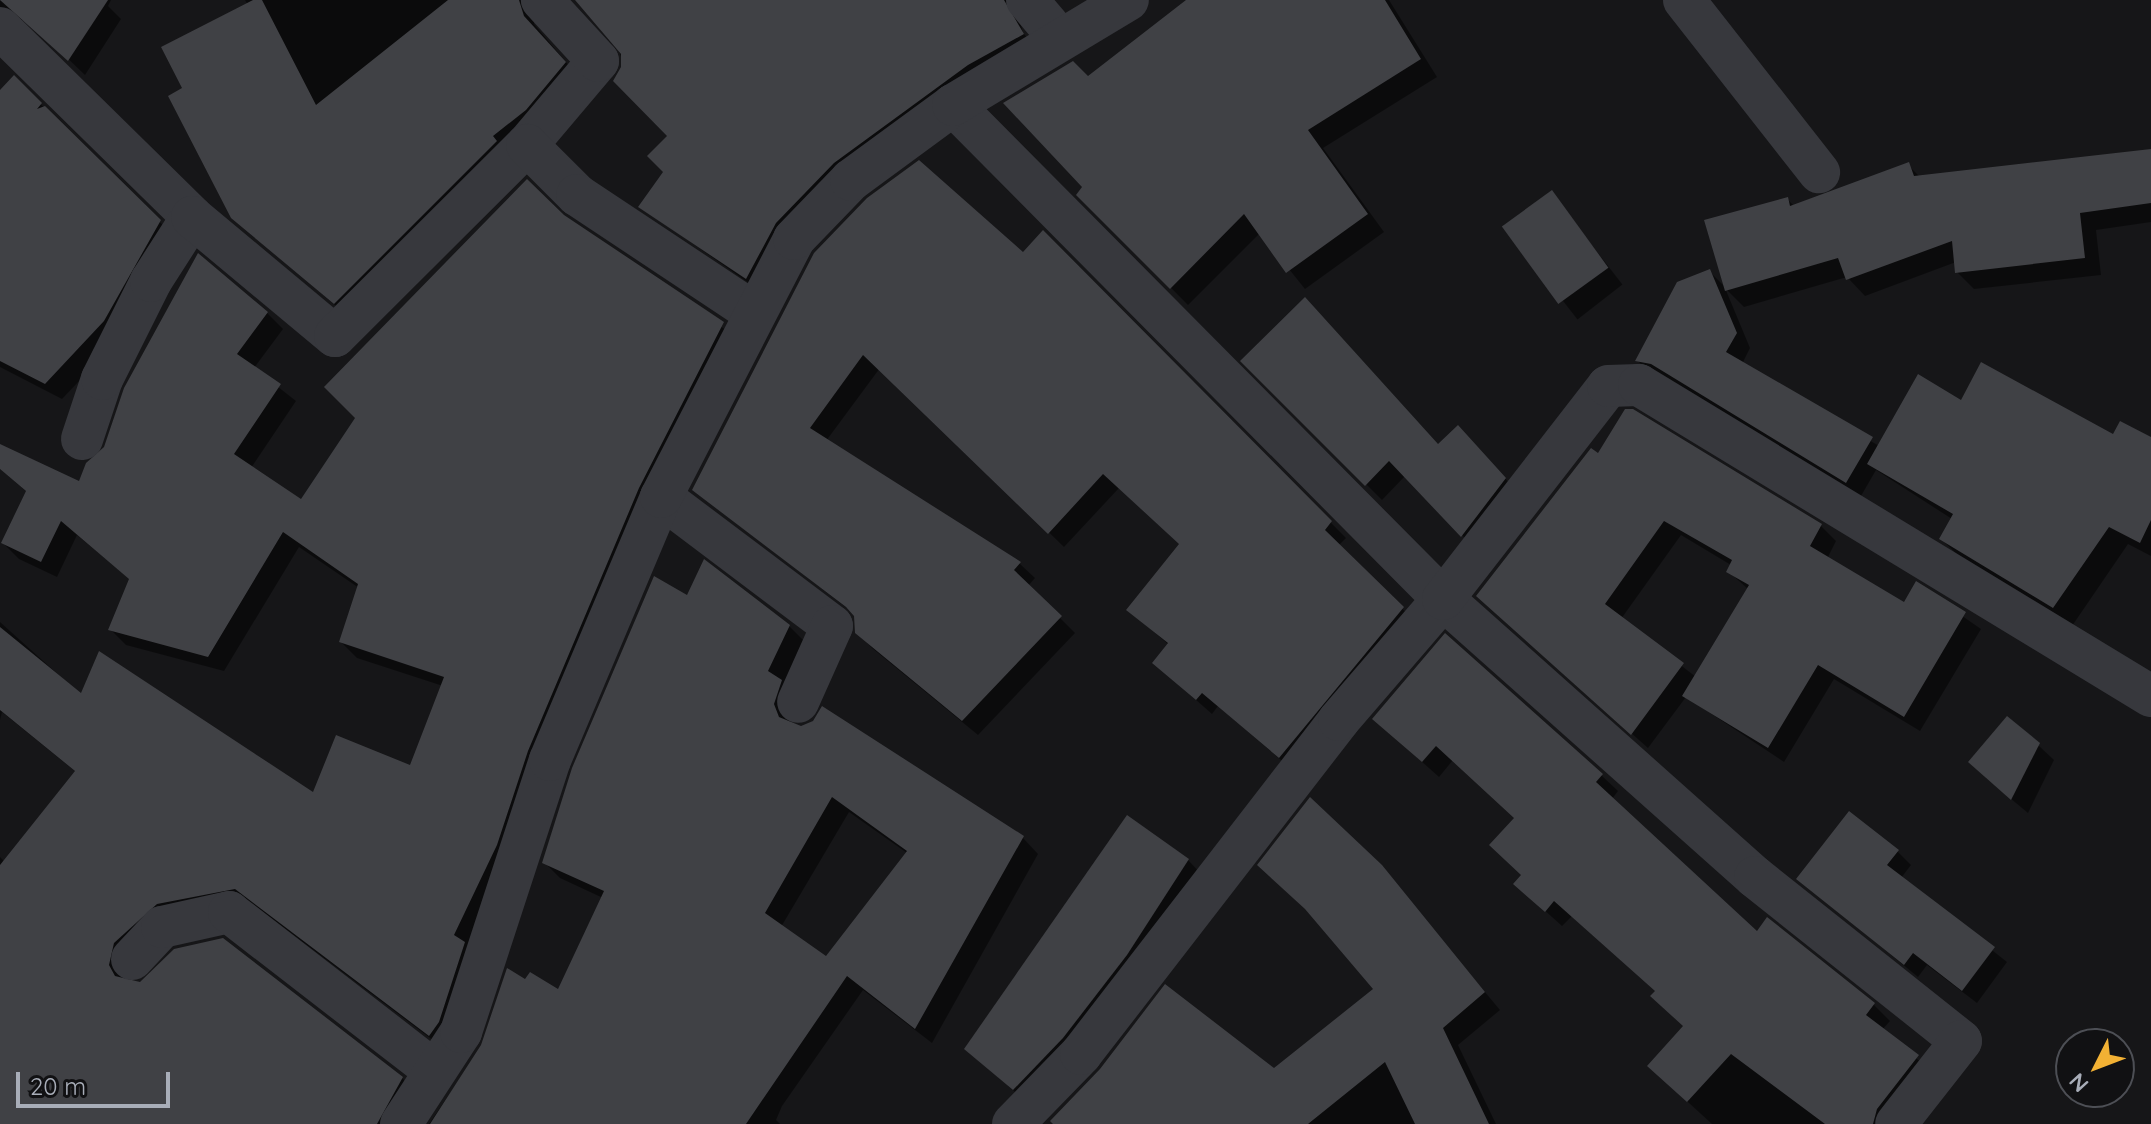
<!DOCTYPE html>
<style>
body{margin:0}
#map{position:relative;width:2151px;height:1124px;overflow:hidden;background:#161618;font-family:Quicksand,sans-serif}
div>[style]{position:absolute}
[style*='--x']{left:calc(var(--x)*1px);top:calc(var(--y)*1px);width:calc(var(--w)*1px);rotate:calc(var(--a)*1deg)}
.shadow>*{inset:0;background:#0007;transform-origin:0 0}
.building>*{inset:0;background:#404145;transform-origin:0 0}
.street>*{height:42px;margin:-21px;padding:0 21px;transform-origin:21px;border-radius:21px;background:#37383d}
span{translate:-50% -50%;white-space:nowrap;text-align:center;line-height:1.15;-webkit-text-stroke:6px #111113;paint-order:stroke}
.north{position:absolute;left:2055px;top:1028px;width:80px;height:80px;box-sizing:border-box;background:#111113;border:2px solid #4d4f55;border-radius:50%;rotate:228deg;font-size:22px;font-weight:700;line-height:32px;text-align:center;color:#a8adb8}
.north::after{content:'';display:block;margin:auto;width:28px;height:36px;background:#f2b134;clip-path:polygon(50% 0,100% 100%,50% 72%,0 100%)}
.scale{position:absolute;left:16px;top:1072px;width:154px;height:36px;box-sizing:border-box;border:4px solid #a8adb8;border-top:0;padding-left:10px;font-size:24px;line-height:28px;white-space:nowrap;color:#a8adb8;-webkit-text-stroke:6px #111113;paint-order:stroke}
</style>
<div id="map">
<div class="shadow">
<i style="clip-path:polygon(0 0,111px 0,108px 6px,121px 19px,85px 75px,34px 26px,23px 20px,6px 22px,0 16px)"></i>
<i style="clip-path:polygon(245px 0,543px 0,534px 8px,534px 24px,580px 79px,350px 318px,233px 217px,185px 89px,248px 5px)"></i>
<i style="clip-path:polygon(577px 0,1030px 0,1017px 10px,1023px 33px,1038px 50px,983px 80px,763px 293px,641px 207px,666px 171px,670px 136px,624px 66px,617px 44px)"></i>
<i style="clip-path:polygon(1200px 0,1389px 0,1437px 77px,1323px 148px,1384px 232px,1305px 289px,1260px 233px,1188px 305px,1078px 194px,1085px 187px,1088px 78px)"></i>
<i style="clip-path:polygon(14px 78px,177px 239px,120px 338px,62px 399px,0 367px,0 93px)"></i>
<i style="clip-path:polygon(2151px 151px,2151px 222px,2096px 230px,2101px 275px,1974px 289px,1957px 272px,1956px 262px,1865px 296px,1847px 277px,1744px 307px,1725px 288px,1750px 348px,1742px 364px,1879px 446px,1962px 403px,2114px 437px,2151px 439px,2151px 556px,2128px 544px,2072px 626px,1960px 557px,1941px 539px,1952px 519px,1876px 470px,1861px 496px,1652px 375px,1638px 361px,1709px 271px,1726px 288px,1787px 199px,1795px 207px,1908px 165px,1921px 178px)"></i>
<i style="left:1551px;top:193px;width:116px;height:57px;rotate:52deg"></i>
<i style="clip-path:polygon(562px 217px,739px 339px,446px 1050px,251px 903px,161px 925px,127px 981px,402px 1078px,418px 1094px,401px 1124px,0 1124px,0 857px,5px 862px,76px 772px,2px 712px,0 720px,0 622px,82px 696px,314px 795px,411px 768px,443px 686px,357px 658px,341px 642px,359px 588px,299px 547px,224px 671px,126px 645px,110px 629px,131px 580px,77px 535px,57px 577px,19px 559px,3px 543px,27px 492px,0 469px,0 446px,80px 484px,267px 313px,283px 329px,254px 368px,296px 401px,251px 468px,301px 502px)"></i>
<i style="clip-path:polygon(1043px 233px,1346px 538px,1338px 546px,1418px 624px,1295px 772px,1218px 706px,1212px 714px,1154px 663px,1169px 645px,1129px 610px,1181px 545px,1119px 488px,1064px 547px,880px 368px,826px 441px,1020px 564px,1035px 578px,1028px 586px,1075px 633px,978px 735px,872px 648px,857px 632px,856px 615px,694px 490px,815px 254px,1023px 255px)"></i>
<i style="clip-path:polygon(1243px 361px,1438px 446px,1473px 443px,1520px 495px,1477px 551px,1406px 475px,1382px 500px)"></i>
<i style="clip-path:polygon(evenodd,1632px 411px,1821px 526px,1836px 541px,1827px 559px,1905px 604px,1916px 584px,1981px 629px,1920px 731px,1834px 679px,1784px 762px,1686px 697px,1648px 748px,1494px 611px,1632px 411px,1681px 535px,1731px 565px,1728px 571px,1749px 590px,1696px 677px,1621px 619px,1681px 535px)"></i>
<i style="clip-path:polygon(evenodd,688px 597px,789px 626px,805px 642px,790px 723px,1023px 838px,1038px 854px,932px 1043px,863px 990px,782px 1106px,776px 1120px,780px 1124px,429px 1124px,526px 982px,559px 992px,603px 898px,560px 878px,544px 862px,688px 597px,849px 812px,907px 853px,827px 959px,781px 927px,849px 812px)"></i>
<i style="clip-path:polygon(1374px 719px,1601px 775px,1618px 791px,1612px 799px,1757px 934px,1874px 1005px,1890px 1021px,1882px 1030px,1934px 1073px,1894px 1124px,1712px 1124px,1666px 1082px,1686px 1027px,1657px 992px,1572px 916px,1562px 926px,1532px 899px,1516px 818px,1453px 760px,1439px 777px)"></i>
<i style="clip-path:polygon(2038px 745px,2054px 760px,2028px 813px,1986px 778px)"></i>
<i style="clip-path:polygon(1897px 851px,1911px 865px,1901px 878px,2007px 962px,1977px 1003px,1927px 965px,1918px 977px,1799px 879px)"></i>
<i style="clip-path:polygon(1188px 860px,1203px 876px,1029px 1104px,966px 1049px)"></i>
<i style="clip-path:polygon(1380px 867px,1500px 1010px,1458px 1045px,1496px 1124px,1056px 1124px,1274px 1071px,1376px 989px)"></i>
</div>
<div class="building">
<i style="clip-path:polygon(0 0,108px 0,68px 61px)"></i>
<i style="clip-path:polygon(253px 0,262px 0,316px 105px,448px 0,519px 0,524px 16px,566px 62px,526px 110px,493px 136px,497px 141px,334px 304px,231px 218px,168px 96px,182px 88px,161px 47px)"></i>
<i style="clip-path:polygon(575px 0,1004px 0,1024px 34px,968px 65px,834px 163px,776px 223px,746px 279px,638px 207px,663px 172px,647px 156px,667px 136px,613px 81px,621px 67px,621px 54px)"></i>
<i style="clip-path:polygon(1186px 0,1385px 0,1421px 59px,1308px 130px,1368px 214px,1286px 273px,1244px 214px,1170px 289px,1076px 195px,1082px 187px,1003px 103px,1073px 61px,1088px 76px)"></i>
<i style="clip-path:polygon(14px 75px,42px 103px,37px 109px,45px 106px,161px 220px,104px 321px,45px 384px,0 361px,0 90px)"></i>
<i style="clip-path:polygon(2151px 149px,2151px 203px,2080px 213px,2085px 258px,1955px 273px,1952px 241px,1846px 280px,1838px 258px,1725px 291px,1704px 220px,1788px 197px,1790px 206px,1909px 162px,1914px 176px)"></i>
<i style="clip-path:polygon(919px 160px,1023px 252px,1043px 230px,1332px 521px,1325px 530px,1404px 607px,1279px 758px,1202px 693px,1196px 700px,1152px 663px,1168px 643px,1126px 610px,1179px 544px,1103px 474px,1048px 534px,863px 355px,810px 428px,1021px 562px,1014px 570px,1062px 616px,962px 721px,855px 633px,854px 616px,846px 607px,692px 490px,814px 253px,867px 198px)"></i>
<i style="clip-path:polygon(527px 179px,564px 215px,724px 322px,639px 488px,528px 751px,497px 845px,454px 935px,465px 942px,439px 1022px,429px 1036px,235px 889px,157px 904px,114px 943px,109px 965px,115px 976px,140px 982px,174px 949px,223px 938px,403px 1077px,377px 1124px,0 1124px,0 865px,75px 771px,0 710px,0 627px,81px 693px,99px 651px,313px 792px,336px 735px,410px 765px,444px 677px,339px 642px,358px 584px,283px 532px,208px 657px,108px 630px,129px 579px,61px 521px,41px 562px,1px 543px,26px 491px,0 469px,0 444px,79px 481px,86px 463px,104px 447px,124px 388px,198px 253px,268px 312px,237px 354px,281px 384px,234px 454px,301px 499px,355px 418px,324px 387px)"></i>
<i style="left:1552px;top:190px;width:96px;height:62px;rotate:54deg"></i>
<i style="clip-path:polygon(1710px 269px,1737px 333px,1726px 352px,1873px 437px,1846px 483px,1651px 364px,1635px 361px,1677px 282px)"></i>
<i style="clip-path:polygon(1305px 297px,1438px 444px,1458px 425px,1506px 478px,1461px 537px,1389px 461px,1365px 486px,1240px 361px)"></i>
<i style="clip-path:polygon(1981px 362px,2113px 434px,2120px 421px,2151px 437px,2151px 520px,2140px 543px,2109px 527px,2053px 608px,1939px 539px,1953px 514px,1867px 464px,1918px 374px,1961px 400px)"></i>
<i style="clip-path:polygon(1625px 409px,1633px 409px,1822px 524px,1810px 546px,1904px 602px,1916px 581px,1966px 612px,1904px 717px,1818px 665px,1768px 748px,1682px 696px,1749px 585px,1726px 572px,1732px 560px,1664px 521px,1605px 604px,1684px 663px,1631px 735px,1476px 596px,1591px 448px,1598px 453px)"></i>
<i style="clip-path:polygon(evenodd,704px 559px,790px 625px,768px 671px,782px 680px,774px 704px,779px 717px,801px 726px,813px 721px,822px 706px,1024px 836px,915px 1029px,847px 976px,746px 1124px,430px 1124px,481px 1045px,507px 968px,525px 979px,530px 972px,558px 989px,604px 891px,542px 863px,572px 768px,654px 576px,687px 595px,704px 559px,832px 797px,907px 851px,826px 956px,765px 913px,832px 797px)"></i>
<i style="clip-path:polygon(1445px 633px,1603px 774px,1596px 782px,1757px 931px,1767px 917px,1875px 1003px,1866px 1015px,1919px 1055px,1877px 1109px,1873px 1124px,1825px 1124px,1731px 1054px,1687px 1102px,1647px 1066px,1683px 1026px,1650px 996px,1655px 991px,1554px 901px,1545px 912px,1513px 884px,1521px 875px,1489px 845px,1514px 818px,1436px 746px,1422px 762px,1372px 719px)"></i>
<i style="clip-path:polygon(2007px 716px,2040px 743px,2011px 800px,1968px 762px)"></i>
<i style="clip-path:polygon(1310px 797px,1382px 865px,1485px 992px,1443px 1028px,1489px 1124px,1415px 1124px,1385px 1062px,1308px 1124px,1053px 1124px,1050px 1121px,1100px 1069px,1165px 984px,1274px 1068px,1373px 989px,1305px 909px,1257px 865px)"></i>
<i style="clip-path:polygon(1849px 811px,1899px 850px,1887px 865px,1995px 947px,1962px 991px,1913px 953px,1904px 965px,1796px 879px)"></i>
<i style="clip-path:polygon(1127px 815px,1189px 859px,1127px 955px,1063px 1038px,1013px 1090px,964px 1049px)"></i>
</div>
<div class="street">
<i style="--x:1027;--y:0;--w:52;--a:49.6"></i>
<i style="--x:1684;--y:0;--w:219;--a:51.9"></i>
<i style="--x:0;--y:28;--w:269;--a:44.5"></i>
<i style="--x:953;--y:105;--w:696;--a:45.23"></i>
<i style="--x:1443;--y:599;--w:418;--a:41.7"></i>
<i style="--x:1755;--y:877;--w:263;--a:38.5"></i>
<i style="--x:1961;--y:1041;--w:105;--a:128.1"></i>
<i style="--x:527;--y:145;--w:110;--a:-49.8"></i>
<i style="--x:598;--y:61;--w:83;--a:-132.6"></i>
<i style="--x:82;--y:439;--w:63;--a:-71.6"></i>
<i style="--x:102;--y:379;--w:110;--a:-63.4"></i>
<i style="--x:151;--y:281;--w:76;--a:-57.4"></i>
<i style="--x:192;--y:217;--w:186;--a:39.8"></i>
<i style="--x:335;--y:336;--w:271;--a:-44.9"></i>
<i style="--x:527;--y:145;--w:71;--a:45"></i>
<i style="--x:577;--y:195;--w:211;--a:33.6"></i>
<i style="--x:661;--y:497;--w:214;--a:37"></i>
<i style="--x:832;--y:626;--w:83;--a:114.1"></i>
<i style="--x:132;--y:959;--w:44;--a:-46.8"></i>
<i style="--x:162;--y:927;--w:69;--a:-12.6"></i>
<i style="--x:229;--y:912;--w:260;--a:37.7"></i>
<i style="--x:401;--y:1124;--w:110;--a:-56.9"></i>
<i style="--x:461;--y:1032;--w:286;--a:-71.9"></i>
<i style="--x:550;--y:760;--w:285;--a:-67.1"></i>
<i style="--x:661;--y:497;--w:290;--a:-62.7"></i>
<i style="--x:794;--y:239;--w:82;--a:-46"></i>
<i style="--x:851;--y:180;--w:127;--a:-36.3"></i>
<i style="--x:953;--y:105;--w:204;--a:-31"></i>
<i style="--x:1013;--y:1124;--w:98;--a:-45.8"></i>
<i style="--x:1081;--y:1054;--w:422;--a:-52.3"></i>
<i style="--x:1339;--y:720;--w:160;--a:-49.3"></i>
<i style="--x:1443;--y:599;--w:269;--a:-52.2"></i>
<i style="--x:1608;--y:386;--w:31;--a:-2"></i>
<i style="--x:1639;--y:385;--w:599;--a:31.28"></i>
</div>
<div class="north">N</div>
<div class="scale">20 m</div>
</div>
